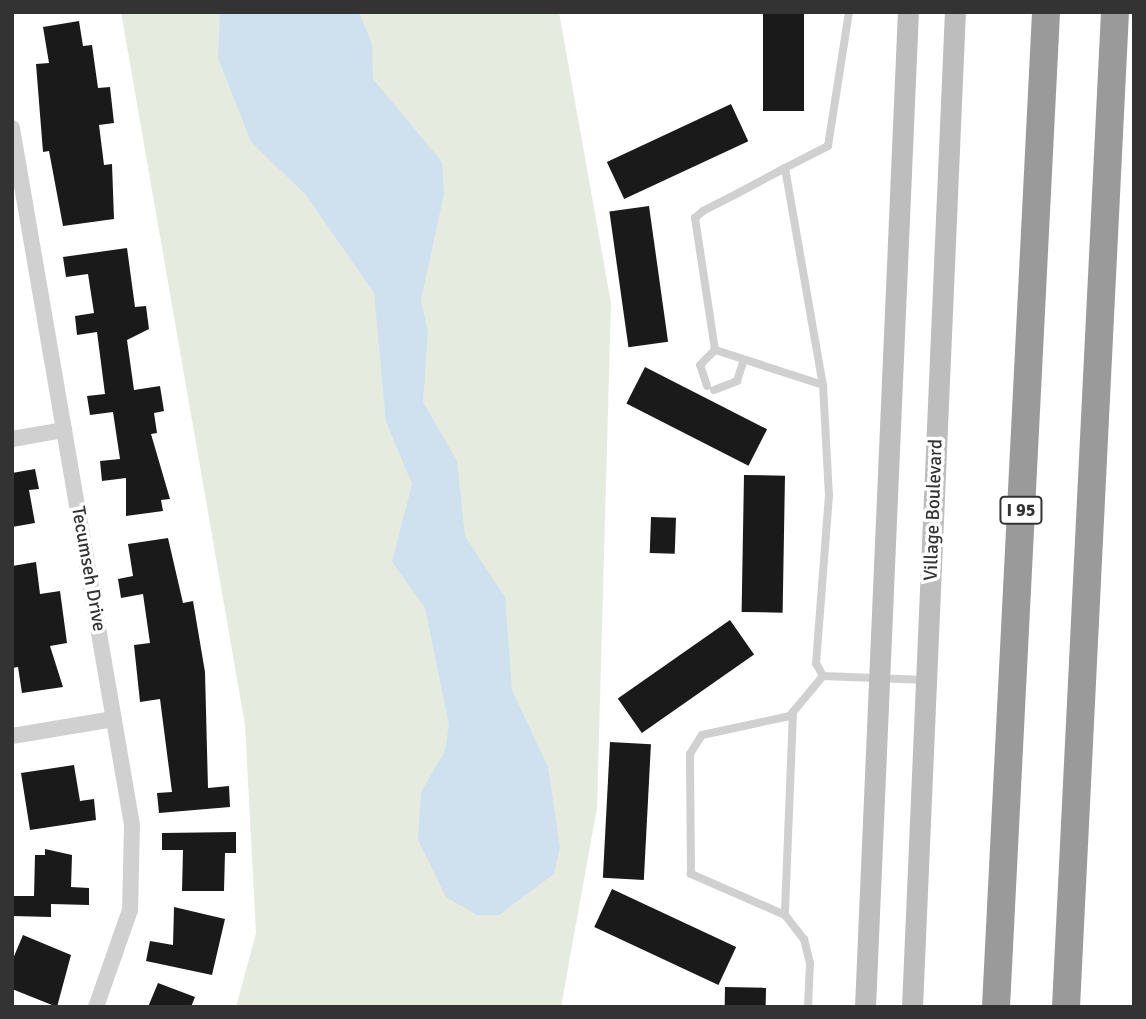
<!DOCTYPE html>
<style>
body{margin:0}
#map{position:relative;width:1146px;height:1019px;overflow:hidden;background:#fff;font-family:Signika,sans-serif}
div>[style]{position:absolute}
[style*='--x']{left:calc(var(--x)*1px);top:calc(var(--y)*1px);width:calc(var(--w)*1px);rotate:calc(var(--a)*1deg)}
.green>*{inset:0;background:#e5ecdf}
.water>*{inset:0;background:#cfe1ee}
.building>*{inset:0;background:#1a1a1a;transform-origin:0 0}
.lane>*{height:8px;margin:-4px;padding:0 4px;transform-origin:4px;border-radius:4px;background:#d0d0d0}
.street>*{height:16px;margin:-8px;padding:0 8px;transform-origin:8px;border-radius:8px;background:#d0d0d0}
.secondary>*{height:21px;margin:-10.5px;padding:0 10.5px;transform-origin:10.5px;border-radius:10.5px;background:#bdbdbd}
.highway>*{height:28px;margin:-14px;padding:0 14px;transform-origin:14px;border-radius:14px;background:#9a9a9a}
span{translate:-50% -50%;white-space:nowrap;text-align:center;line-height:1.15;-webkit-text-stroke:7px #fff;paint-order:stroke}
.shield-label span{padding:2px 5px;background:#fff;border:2px solid;border-radius:5px;-webkit-text-stroke-width:0}
.shield-label{font-size:18px;color:#333;font-weight:700}
.street-label{font-size:19px;color:#333}
.frame{position:absolute;inset:0;border:14px solid #333;pointer-events:none}
</style>
<div id="map">
<div class="green">
<i style="clip-path:polygon(121px 12px,559px 12px,611px 303px,597px 808px,561px 1007px,236px 1007px,256px 933px,245px 725px)"></i>
</div>
<div class="water">
<i style="clip-path:polygon(220px 12px,359px 12px,372px 44px,373px 79px,442px 162px,444px 194px,421px 300px,428px 332px,423px 402px,457px 461px,465px 536px,505px 597px,512px 690px,548px 767px,560px 847px,554px 874px,499px 915px,477px 915px,446px 897px,418px 840px,421px 792px,445px 751px,449px 725px,425px 608px,392px 562px,412px 484px,386px 422px,374px 293px,306px 195px,251px 142px,218px 58px)"></i>
</div>
<div class="building">
<i style="left:763px;top:12px;width:41px;height:99px"></i>
<i style="clip-path:polygon(79px 21px,83px 46px,92px 45px,98px 88px,110px 87px,114px 123px,99px 125px,104px 165px,112px 164px,114px 219px,63px 226px,49px 151px,43px 152px,36px 64px,49px 63px,43px 27px)"></i>
<i style="left:731px;top:104px;width:41px;height:137px;rotate:65deg"></i>
<i style="left:649px;top:206px;width:137px;height:40px;rotate:82deg"></i>
<i style="clip-path:polygon(127px 248px,135px 307px,146px 306px,149px 329px,127px 340px,134px 390px,160px 386px,164px 411px,154px 413px,157px 433px,151px 434px,170px 499px,161px 500px,163px 511px,126px 516px,126px 478px,102px 481px,100px 461px,120px 459px,113px 412px,90px 415px,87px 396px,105px 394px,97px 332px,77px 335px,75px 316px,94px 313px,88px 274px,66px 277px,63px 257px)"></i>
<i style="left:645px;top:367px;width:137px;height:41px;rotate:27deg"></i>
<i style="clip-path:polygon(35px 469px,39px 489px,29px 490px,35px 523px,12px 527px,12px 473px)"></i>
<i style="left:744px;top:475px;width:41px;height:137px;rotate:1deg"></i>
<i style="left:651px;top:517px;width:25px;height:36px;rotate:2deg"></i>
<i style="clip-path:polygon(168px 538px,183px 603px,193px 601px,205px 672px,208px 788px,229px 786px,230px 807px,159px 813px,157px 793px,172px 792px,160px 699px,140px 702px,134px 645px,150px 643px,143px 594px,121px 598px,118px 579px,133px 576px,128px 544px)"></i>
<i style="clip-path:polygon(36px 562px,40px 594px,60px 591px,67px 643px,50px 646px,63px 687px,22px 693px,18px 667px,12px 668px,12px 566px)"></i>
<i style="left:730px;top:620px;width:42px;height:137px;rotate:55deg"></i>
<i style="left:610px;top:742px;width:41px;height:136px;rotate:3deg"></i>
<i style="clip-path:polygon(74px 765px,80px 801px,94px 799px,96px 820px,30px 830px,21px 773px)"></i>
<i style="clip-path:polygon(236px 832px,236px 853px,225px 853px,224px 891px,182px 891px,183px 850px,162px 850px,162px 833px)"></i>
<i style="clip-path:polygon(45px 849px,72px 855px,71px 887px,89px 888px,89px 905px,51px 904px,51px 917px,12px 916px,13px 896px,34px 896px,35px 855px,45px 855px)"></i>
<i style="left:612px;top:889px;width:137px;height:42px;rotate:25deg"></i>
<i style="clip-path:polygon(174px 907px,225px 919px,212px 975px,146px 961px,150px 941px,173px 945px)"></i>
<i style="clip-path:polygon(23px 935px,71px 955px,57px 1007px,12px 989px,12px 961px)"></i>
<i style="clip-path:polygon(158px 983px,195px 997px,191px 1007px,148px 1007px)"></i>
<i style="left:725px;top:987px;width:41px;height:20px;rotate:1deg"></i>
</div>
<div class="lane">
<i style="--x:785;--y:168;--w:220;--a:80.1"></i>
<i style="--x:823;--y:385;--w:114;--a:-162"></i>
<i style="--x:715;--y:350;--w:134;--a:-98.6"></i>
<i style="--x:695;--y:218;--w:11;--a:-41"></i>
<i style="--x:703;--y:211;--w:39;--a:-27"></i>
<i style="--x:738;--y:193;--w:53;--a:-28"></i>
<i style="--x:785;--y:168;--w:48;--a:-27.1"></i>
<i style="--x:828;--y:146;--w:136;--a:-81.1"></i>
<i style="--x:823;--y:385;--w:110;--a:86.9"></i>
<i style="--x:829;--y:495;--w:169;--a:94.4"></i>
<i style="--x:816;--y:663;--w:15;--a:62"></i>
<i style="--x:823;--y:676;--w:103;--a:2.2"></i>
<i style="--x:707;--y:386;--w:22;--a:-108"></i>
<i style="--x:700;--y:365;--w:21;--a:-45"></i>
<i style="--x:714;--y:390;--w:25;--a:-21"></i>
<i style="--x:737;--y:381;--w:22;--a:-72"></i>
<i style="--x:793;--y:712;--w:203;--a:92.3"></i>
<i style="--x:785;--y:915;--w:103;--a:-156.4"></i>
<i style="--x:691;--y:874;--w:120;--a:-90.5"></i>
<i style="--x:690;--y:754;--w:22;--a:-58"></i>
<i style="--x:702;--y:735;--w:90;--a:-12.2"></i>
<i style="--x:790;--y:716;--w:5;--a:-53"></i>
<i style="--x:793;--y:712;--w:47;--a:-50.2"></i>
<i style="--x:785;--y:915;--w:31;--a:52"></i>
<i style="--x:804;--y:939;--w:25;--a:76"></i>
<i style="--x:810;--y:963;--w:44;--a:92.6"></i>
</div>
<div class="street">
<i style="--x:12;--y:128;--w:707;--a:80.23"></i>
<i style="--x:132;--y:825;--w:85;--a:91.3"></i>
<i style="--x:130;--y:910;--w:103;--a:109.3"></i>
<i style="--x:12;--y:439;--w:53;--a:-9.8"></i>
<i style="--x:12;--y:736;--w:103;--a:-9.5"></i>
</div>
<div class="secondary">
<i style="--x:865;--y:1007;--w:996;--a:-87.53"></i>
<i style="--x:912;--y:1007;--w:996;--a:-87.53"></i>
</div>
<div class="highway">
<i style="--x:996;--y:1007;--w:996;--a:-87.12"></i>
<i style="--x:1066;--y:1007;--w:996;--a:-87.18"></i>
</div>
<div class="shield-label">
<span style="left:1021px;top:510px">I 95</span>
</div>
<div class="street-label">
<span style="left:934px;top:510px;rotate:-88deg">Village Boulevard</span>
<span style="left:88px;top:569px;rotate:80deg">Tecumseh Drive</span>
</div>
<div class="frame"></div>
</div>
